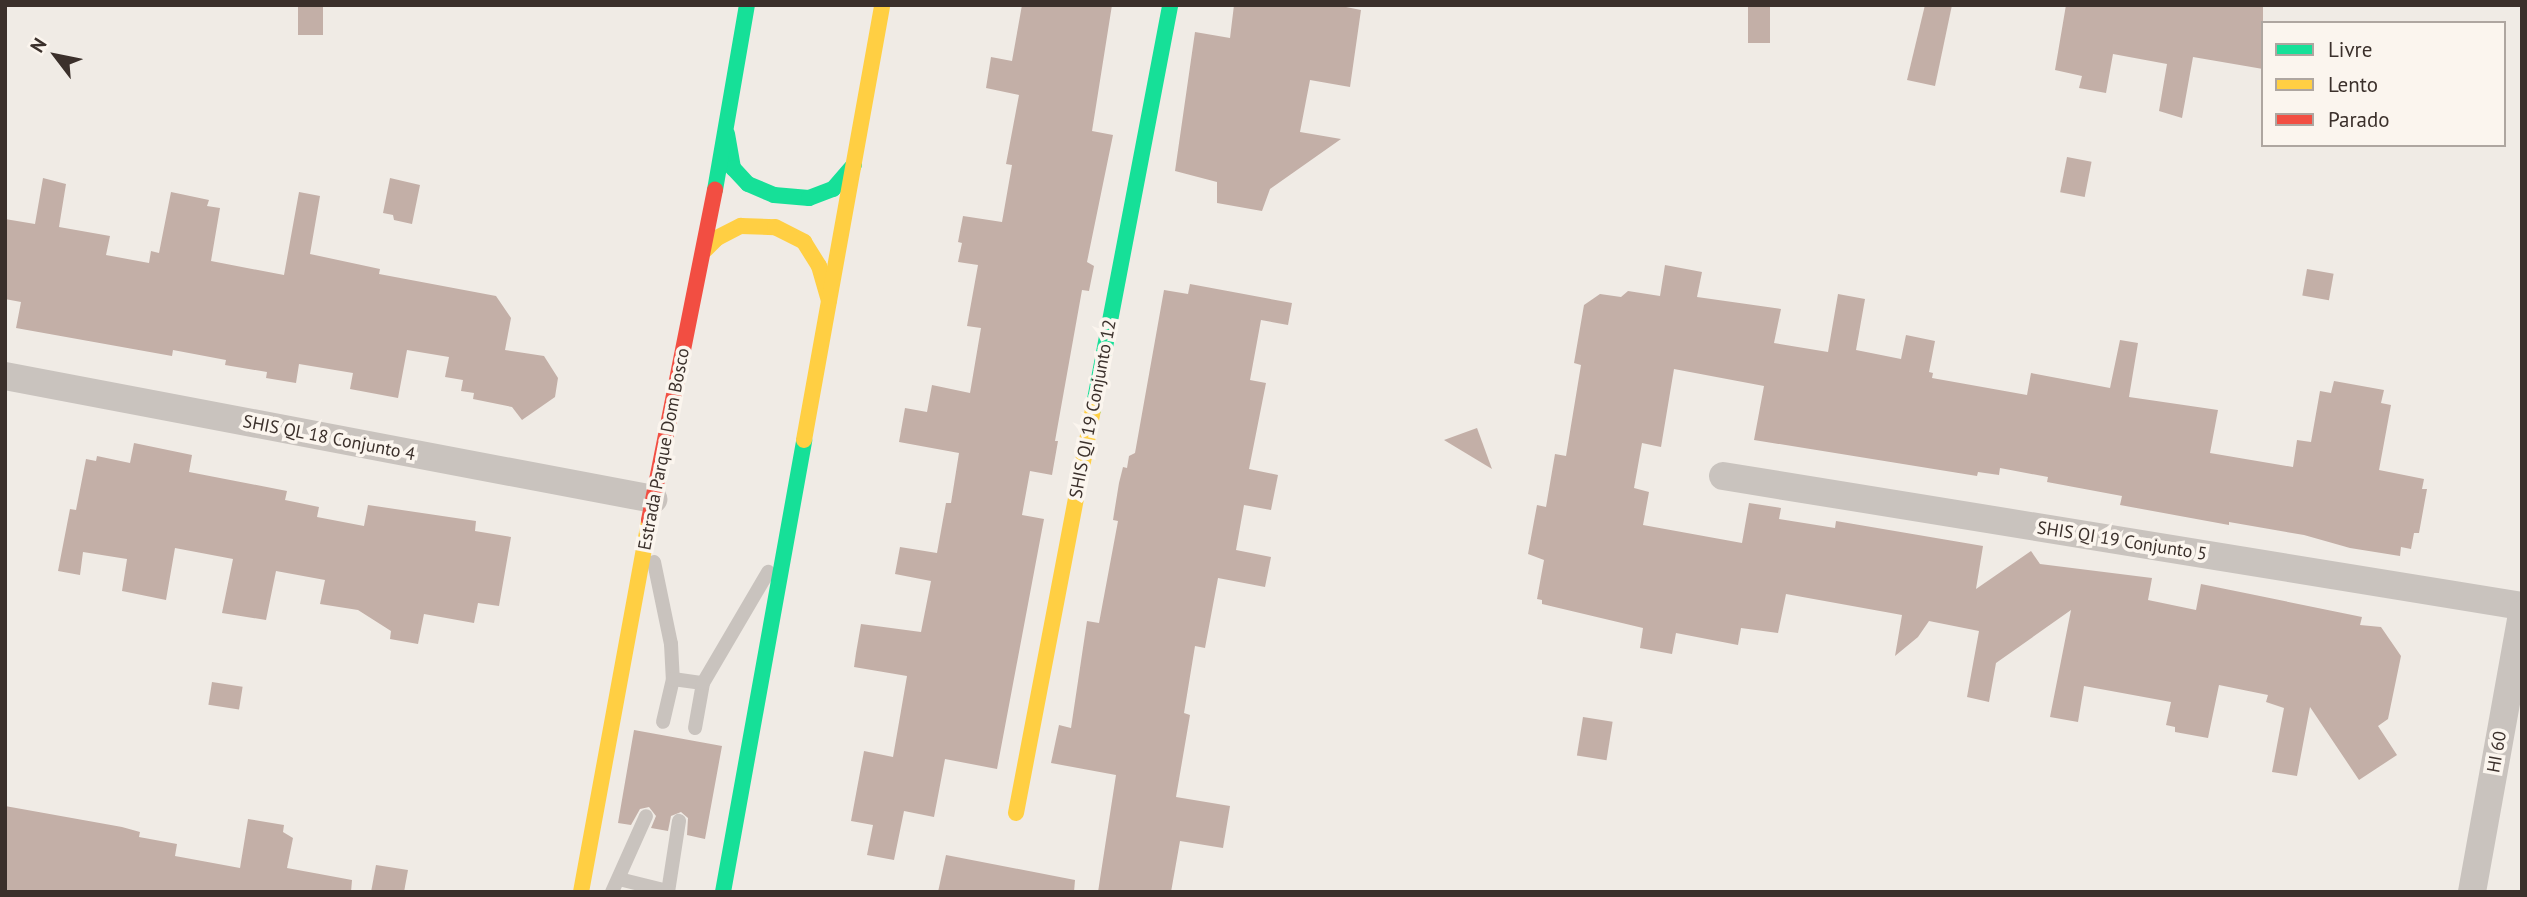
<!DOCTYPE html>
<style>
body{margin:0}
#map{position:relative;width:2527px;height:897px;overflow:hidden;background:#f0ebe5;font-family:"PT Sans",sans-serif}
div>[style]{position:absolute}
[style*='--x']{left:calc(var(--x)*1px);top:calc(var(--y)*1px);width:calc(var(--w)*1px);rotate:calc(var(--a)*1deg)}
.building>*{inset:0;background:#c3afa7;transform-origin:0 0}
.lane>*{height:14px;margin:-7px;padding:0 7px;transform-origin:7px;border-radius:7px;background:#c9c3be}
.street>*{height:28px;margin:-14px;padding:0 14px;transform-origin:14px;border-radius:14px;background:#c9c3be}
.fast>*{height:16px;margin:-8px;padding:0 8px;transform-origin:8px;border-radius:8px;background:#16e098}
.slow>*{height:16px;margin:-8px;padding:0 8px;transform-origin:8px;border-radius:8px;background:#ffcf43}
.jam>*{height:16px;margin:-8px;padding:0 8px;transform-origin:8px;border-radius:8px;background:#f24e42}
span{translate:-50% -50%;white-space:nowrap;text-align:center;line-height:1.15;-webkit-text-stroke:7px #fbf5ee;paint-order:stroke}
.street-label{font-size:18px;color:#3b302b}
.frame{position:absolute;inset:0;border:7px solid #3b302b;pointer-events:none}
.legend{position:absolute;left:2261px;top:21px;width:245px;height:126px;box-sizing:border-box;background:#fbf5ee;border:2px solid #aea6a0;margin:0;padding:9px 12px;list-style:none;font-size:21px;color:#3b302b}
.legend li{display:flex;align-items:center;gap:14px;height:35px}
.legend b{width:35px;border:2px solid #aea6a0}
.north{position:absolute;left:21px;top:21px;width:70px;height:70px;-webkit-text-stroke:5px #fbf5ee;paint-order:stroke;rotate:302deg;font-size:19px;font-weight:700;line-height:28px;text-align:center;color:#3b302b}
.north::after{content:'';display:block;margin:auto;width:24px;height:32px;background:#3b302b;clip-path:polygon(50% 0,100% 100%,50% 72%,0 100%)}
</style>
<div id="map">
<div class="building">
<i style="left:298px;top:5px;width:25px;height:30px"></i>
<i style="clip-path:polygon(1022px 5px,1112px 5px,1092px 131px,1113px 135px,1087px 262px,1094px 266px,1089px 291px,1082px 290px,1055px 441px,1058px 441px,1052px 475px,1030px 471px,1022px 515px,1044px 519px,997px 769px,945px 759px,934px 817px,904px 811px,894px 860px,867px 855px,873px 825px,851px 821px,864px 751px,893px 757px,907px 676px,854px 667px,856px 653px,861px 624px,921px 632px,931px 581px,895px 574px,900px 547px,937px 553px,946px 503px,951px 503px,959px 453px,899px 442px,905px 408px,927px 412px,932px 385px,970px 393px,981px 328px,967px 326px,978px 265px,958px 262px,962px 243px,958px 242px,963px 216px,1002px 222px,1012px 165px,1006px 164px,1019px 95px,986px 88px,991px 57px,1012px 61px)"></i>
<i style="clip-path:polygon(1234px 5px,1336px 5px,1361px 10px,1350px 87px,1310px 80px,1300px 132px,1341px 139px,1270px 189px,1262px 211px,1217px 203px,1217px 182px,1175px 171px,1195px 32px,1230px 38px)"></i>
<i style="left:1748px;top:5px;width:22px;height:38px"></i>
<i style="clip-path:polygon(1925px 5px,1952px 5px,1935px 86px,1907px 80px)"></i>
<i style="clip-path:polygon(2066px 5px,2263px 5px,2263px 69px,2193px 57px,2182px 118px,2159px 111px,2167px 64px,2113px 54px,2106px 93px,2079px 88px,2082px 76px,2055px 70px)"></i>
<i style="left:2067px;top:157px;width:25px;height:36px;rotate:11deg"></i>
<i style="clip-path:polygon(43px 178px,66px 184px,59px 227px,110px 236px,106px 255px,149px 263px,151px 251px,159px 253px,171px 192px,209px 200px,207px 206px,220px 208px,211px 261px,284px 275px,299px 192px,320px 196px,310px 254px,380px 269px,379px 274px,496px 296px,511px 318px,505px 350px,544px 356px,558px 378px,555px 397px,522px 420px,512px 407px,473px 399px,474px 393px,461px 391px,463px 380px,445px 377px,449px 357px,407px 350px,398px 398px,350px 389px,353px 373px,299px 364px,296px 383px,266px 378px,267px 372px,225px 365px,226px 360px,173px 350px,172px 356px,16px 328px,21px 302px,5px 299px,5px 219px,35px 224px)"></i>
<i style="clip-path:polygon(390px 178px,420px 185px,412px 224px,394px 220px,393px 215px,383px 213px)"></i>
<i style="clip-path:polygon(1665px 265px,1702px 272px,1697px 297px,1781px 309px,1774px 343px,1828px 352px,1838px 294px,1865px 299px,1856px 350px,1901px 359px,1906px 335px,1935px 341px,1929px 372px,1933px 373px,1932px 378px,2027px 395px,2031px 373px,2110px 388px,2120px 340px,2138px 343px,2129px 397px,2218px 410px,2210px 453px,2293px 467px,2297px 440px,2311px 442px,2320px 391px,2331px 393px,2334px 381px,2384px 390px,2381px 403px,2391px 405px,2379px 470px,2424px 479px,2422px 489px,2427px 489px,2419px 533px,2414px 533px,2411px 549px,2401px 547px,2400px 556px,2350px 548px,2304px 535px,2229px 522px,2229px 525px,2120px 505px,2122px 496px,2047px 482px,2048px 477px,2000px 468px,1999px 475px,1978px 472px,1977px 476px,1754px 440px,1764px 386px,1674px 369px,1661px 447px,1642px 443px,1634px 488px,1649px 492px,1643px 525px,1742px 543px,1749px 503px,1781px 508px,1779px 519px,1835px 528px,1836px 521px,1983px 546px,1976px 589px,2031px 551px,2040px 564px,2152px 578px,2148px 600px,2196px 610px,2201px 584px,2362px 617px,2360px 625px,2381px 627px,2401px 656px,2388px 719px,2378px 726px,2397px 755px,2359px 780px,2310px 707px,2297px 776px,2272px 772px,2284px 708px,2266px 702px,2268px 695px,2219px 685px,2208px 738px,2175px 732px,2175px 727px,2166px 725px,2171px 702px,2084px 686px,2078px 722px,2050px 717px,2071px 610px,1996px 663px,1989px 702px,1967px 697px,1979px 631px,1929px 621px,1918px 637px,1895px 656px,1902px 615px,1786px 594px,1778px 633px,1741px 628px,1738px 645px,1676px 633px,1672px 654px,1640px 648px,1643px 628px,1542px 604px,1542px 600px,1537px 599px,1544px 560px,1528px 554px,1537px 505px,1546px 507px,1555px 454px,1566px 456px,1581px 365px,1574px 363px,1584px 305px,1600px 294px,1621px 297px,1628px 291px,1660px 296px)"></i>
<i style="left:2307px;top:269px;width:27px;height:27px;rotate:10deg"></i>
<i style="clip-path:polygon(1190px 284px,1292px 303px,1288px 325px,1261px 320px,1250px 380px,1266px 383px,1249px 469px,1278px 475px,1271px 510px,1244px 505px,1236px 550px,1271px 557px,1265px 587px,1218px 578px,1205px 648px,1195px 646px,1184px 713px,1190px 715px,1176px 797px,1230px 806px,1223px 848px,1180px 841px,1171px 892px,1098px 892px,1116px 775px,1051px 763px,1059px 725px,1071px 728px,1087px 621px,1099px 623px,1118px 521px,1113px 520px,1119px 483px,1123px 467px,1127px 468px,1129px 456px,1135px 453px,1164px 290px,1188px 294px)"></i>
<i style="clip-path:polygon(1477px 428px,1492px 469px,1444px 440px)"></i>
<i style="clip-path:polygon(134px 443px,192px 455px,189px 472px,287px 491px,285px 500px,319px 507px,317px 517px,364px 526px,368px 505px,476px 521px,475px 531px,511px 537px,499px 606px,478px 603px,474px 623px,424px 614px,418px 644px,390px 639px,391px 631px,358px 610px,320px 604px,325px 580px,276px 571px,266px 620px,222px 613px,233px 559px,175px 548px,166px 600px,122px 591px,127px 559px,83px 552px,80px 575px,58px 571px,70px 509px,76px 510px,86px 459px,96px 461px,97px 456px,130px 463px)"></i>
<i style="left:212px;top:682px;width:31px;height:23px;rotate:9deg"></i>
<i style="left:1583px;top:717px;width:30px;height:39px;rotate:9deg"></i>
<i style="clip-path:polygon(634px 730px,722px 746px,705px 839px,687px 835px,688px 818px,681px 812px,671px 816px,668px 831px,651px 828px,656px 816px,649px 807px,640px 809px,631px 825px,618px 823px)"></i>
<i style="clip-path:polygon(5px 806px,122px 827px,140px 832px,139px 837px,177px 844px,175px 856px,240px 868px,248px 819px,284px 825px,283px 832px,293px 838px,287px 868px,352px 880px,351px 892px,5px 892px)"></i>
<i style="clip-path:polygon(946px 855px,1075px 880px,1074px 892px,938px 892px)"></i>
<i style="clip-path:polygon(376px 865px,408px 870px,404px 892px,371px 892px)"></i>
</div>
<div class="lane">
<i style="--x:654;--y:562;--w:84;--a:78.3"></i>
<i style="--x:671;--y:644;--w:35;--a:87"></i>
<i style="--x:673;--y:679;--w:44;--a:103.1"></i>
<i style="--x:673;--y:679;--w:30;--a:8"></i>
<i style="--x:695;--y:728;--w:46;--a:-79.9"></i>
<i style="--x:703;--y:683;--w:129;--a:-59.6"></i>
<i style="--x:619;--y:879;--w:50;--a:13.8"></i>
<i style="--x:612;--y:892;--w:83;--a:-65.9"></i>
<i style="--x:668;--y:892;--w:72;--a:-81.2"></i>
</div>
<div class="street">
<i style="--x:5;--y:376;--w:660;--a:10.75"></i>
<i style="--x:1723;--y:476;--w:810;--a:9.24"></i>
<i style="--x:2472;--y:892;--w:283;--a:-79.8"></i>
</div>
<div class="fast">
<i style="--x:727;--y:134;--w:35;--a:80"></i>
<i style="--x:733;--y:168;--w:22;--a:47"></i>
<i style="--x:748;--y:184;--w:28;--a:23"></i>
<i style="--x:774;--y:195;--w:35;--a:5"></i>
<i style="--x:809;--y:198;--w:26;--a:-21"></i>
<i style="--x:833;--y:189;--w:32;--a:-49"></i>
<i style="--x:715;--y:190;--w:188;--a:-80.2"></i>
<i style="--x:1093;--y:410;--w:412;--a:-79.2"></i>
<i style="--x:723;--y:892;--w:459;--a:-79.8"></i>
</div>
<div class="slow">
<i style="--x:705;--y:250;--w:17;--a:-45"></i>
<i style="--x:717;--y:238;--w:27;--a:-27"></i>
<i style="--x:741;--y:226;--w:34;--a:2"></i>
<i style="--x:775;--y:227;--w:33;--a:27"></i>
<i style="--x:804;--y:242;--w:28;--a:58"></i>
<i style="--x:819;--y:266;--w:36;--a:74"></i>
<i style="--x:804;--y:440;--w:442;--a:-79.8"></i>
<i style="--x:1016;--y:813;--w:410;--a:-79.2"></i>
<i style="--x:581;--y:892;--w:378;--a:-79.6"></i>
</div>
<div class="jam">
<i style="--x:649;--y:520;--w:337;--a:-78.7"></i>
</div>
<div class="street-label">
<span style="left:1093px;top:409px;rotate:-79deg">SHIS QI 19 Conjunto 12</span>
<span style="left:329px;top:438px;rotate:11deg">SHIS QL 18 Conjunto 4</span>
<span style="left:664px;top:449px;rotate:-79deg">Estrada Parque Dom Bosco</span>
<span style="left:2122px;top:541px;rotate:9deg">SHIS QI 19 Conjunto 5</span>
<span style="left:2497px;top:752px;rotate:-80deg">HI 60</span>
</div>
<div class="frame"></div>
<ul class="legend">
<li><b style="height:9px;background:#16e098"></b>Livre</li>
<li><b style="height:9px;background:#ffcf43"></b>Lento</li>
<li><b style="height:9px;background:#f24e42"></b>Parado</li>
</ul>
<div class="north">N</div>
</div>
